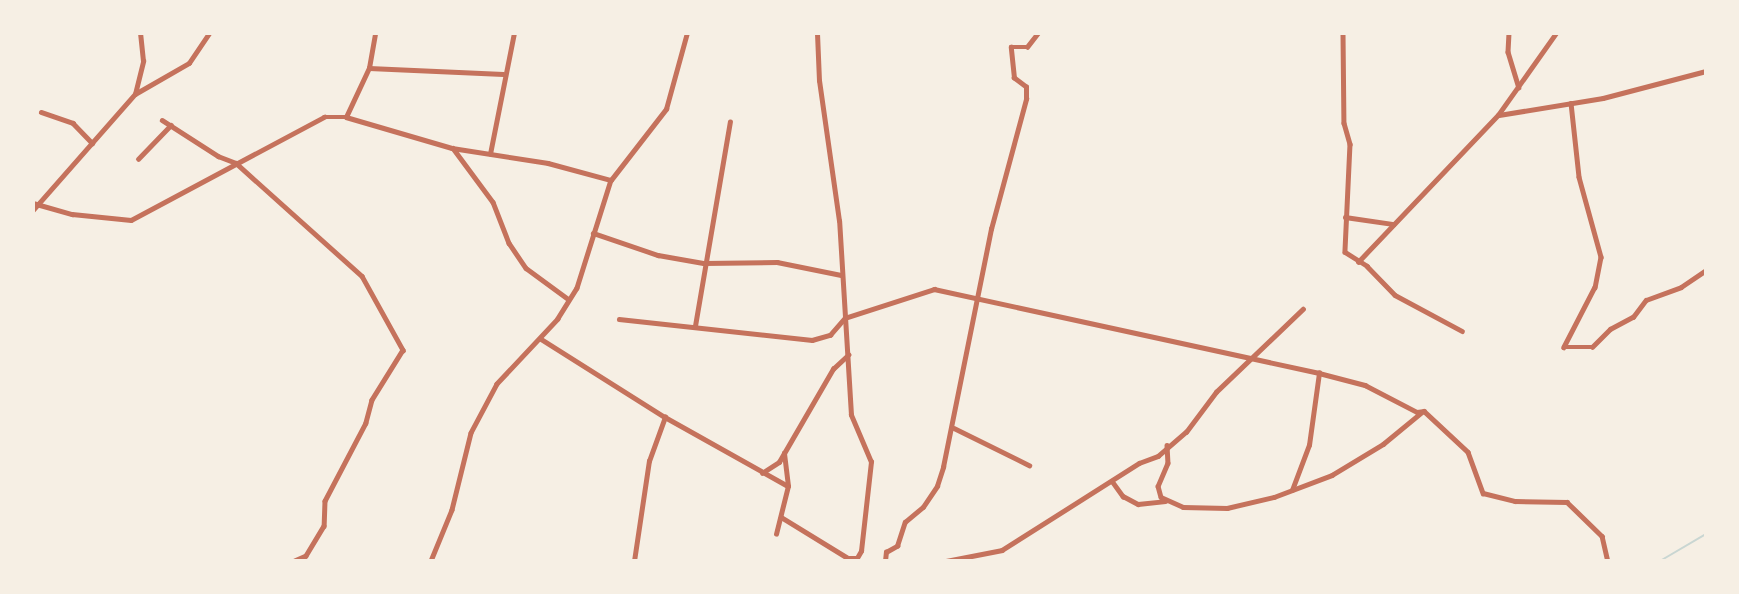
<!DOCTYPE html>
<style>
body{margin:0}
#map{position:relative;width:1739px;height:594px;overflow:hidden;background:#f6efe4;font-family:"PT Sans Narrow",sans-serif}
div>[style]{position:absolute}
[style*='--x']{left:calc(var(--x)*1px);top:calc(var(--y)*1px);width:calc(var(--w)*1px);rotate:calc(var(--a)*1deg)}
.stream>*{height:2px;margin:-1px;padding:0 1px;transform-origin:1px;border-radius:1px;background:#c9d6d2}
.minor>*{height:4.5px;margin:-2.25px;padding:0 2.25px;transform-origin:2.25px;border-radius:2.25px;background:#c5725c}
span{translate:-50% -50%;white-space:nowrap;text-align:center;line-height:1.15;-webkit-text-stroke:7px #f6efe4;paint-order:stroke}
.frame{position:absolute;inset:0;border:35px solid #f6efe4;pointer-events:none}
</style>
<div id="map">
<div class="stream">
<i style="--x:1660;--y:561;--w:53;--a:-30.4"></i>
</div>
<div class="minor">
<i style="--x:1343;--y:33;--w:90;--a:89.4"></i>
<i style="--x:1344;--y:123;--w:22;--a:74"></i>
<i style="--x:1350;--y:144;--w:108;--a:92.7"></i>
<i style="--x:1345;--y:252;--w:26;--a:32"></i>
<i style="--x:1367;--y:266;--w:40;--a:46"></i>
<i style="--x:1395;--y:295;--w:76;--a:28.2"></i>
<i style="--x:1509;--y:33;--w:19;--a:93"></i>
<i style="--x:1508;--y:52;--w:37;--a:73"></i>
<i style="--x:369;--y:68;--w:134;--a:2.6"></i>
<i style="--x:135;--y:94;--w:34;--a:-76"></i>
<i style="--x:143;--y:61;--w:28;--a:-96"></i>
<i style="--x:1571;--y:103;--w:74;--a:83.8"></i>
<i style="--x:1579;--y:177;--w:83;--a:74.6"></i>
<i style="--x:1601;--y:257;--w:31;--a:101"></i>
<i style="--x:1595;--y:287;--w:68;--a:117.3"></i>
<i style="--x:1564;--y:347;--w:28;--a:0"></i>
<i style="--x:1592;--y:347;--w:25;--a:-45"></i>
<i style="--x:1610;--y:329;--w:26;--a:-28"></i>
<i style="--x:1633;--y:317;--w:21;--a:-53"></i>
<i style="--x:1646;--y:300;--w:37;--a:-20"></i>
<i style="--x:1681;--y:287;--w:30;--a:-34"></i>
<i style="--x:41;--y:112;--w:34;--a:19"></i>
<i style="--x:73;--y:123;--w:28;--a:46"></i>
<i style="--x:1499;--y:115;--w:105;--a:-9.3"></i>
<i style="--x:1603;--y:98;--w:106;--a:-14.7"></i>
<i style="--x:346;--y:117;--w:54;--a:-64.9"></i>
<i style="--x:369;--y:68;--w:36;--a:-80"></i>
<i style="--x:162;--y:120;--w:67;--a:32.7"></i>
<i style="--x:218;--y:156;--w:19;--a:21"></i>
<i style="--x:236;--y:163;--w:169;--a:41.9"></i>
<i style="--x:362;--y:276;--w:85;--a:61"></i>
<i style="--x:403;--y:350;--w:59;--a:121.8"></i>
<i style="--x:372;--y:400;--w:24;--a:105"></i>
<i style="--x:366;--y:423;--w:88;--a:117.7"></i>
<i style="--x:325;--y:501;--w:25;--a:92"></i>
<i style="--x:324;--y:526;--w:35;--a:121"></i>
<i style="--x:306;--y:556;--w:12;--a:156"></i>
<i style="--x:453;--y:148;--w:67;--a:53.5"></i>
<i style="--x:493;--y:202;--w:44;--a:68.7"></i>
<i style="--x:509;--y:243;--w:30;--a:56"></i>
<i style="--x:526;--y:268;--w:52;--a:36.4"></i>
<i style="--x:490;--y:154;--w:123;--a:-78.8"></i>
<i style="--x:138;--y:159;--w:47;--a:-45.9"></i>
<i style="--x:611;--y:180;--w:90;--a:-52.2"></i>
<i style="--x:666;--y:109;--w:79;--a:-74.6"></i>
<i style="--x:33;--y:203;--w:41;--a:15.8"></i>
<i style="--x:72;--y:214;--w:59;--a:5.8"></i>
<i style="--x:131;--y:220;--w:219;--a:-28.1"></i>
<i style="--x:324;--y:117;--w:22;--a:0"></i>
<i style="--x:346;--y:117;--w:110;--a:16.3"></i>
<i style="--x:452;--y:148;--w:97;--a:8.9"></i>
<i style="--x:548;--y:163;--w:65;--a:15.1"></i>
<i style="--x:611;--y:180;--w:113;--a:107.5"></i>
<i style="--x:577;--y:288;--w:36;--a:122"></i>
<i style="--x:558;--y:319;--w:89;--a:133.2"></i>
<i style="--x:497;--y:384;--w:55;--a:118"></i>
<i style="--x:471;--y:433;--w:79;--a:103.9"></i>
<i style="--x:452;--y:510;--w:55;--a:112.4"></i>
<i style="--x:33;--y:210;--w:154;--a:-48.7"></i>
<i style="--x:135;--y:94;--w:62;--a:-29.9"></i>
<i style="--x:189;--y:63;--w:36;--a:-56"></i>
<i style="--x:1345;--y:217;--w:49;--a:8.3"></i>
<i style="--x:593;--y:233;--w:69;--a:18.7"></i>
<i style="--x:658;--y:255;--w:47;--a:9.9"></i>
<i style="--x:704;--y:263;--w:73;--a:-0.8"></i>
<i style="--x:777;--y:262;--w:65;--a:11.5"></i>
<i style="--x:1358;--y:262;--w:203;--a:-46.4"></i>
<i style="--x:1498;--y:115;--w:100;--a:-54.7"></i>
<i style="--x:619;--y:319;--w:194;--a:6.2"></i>
<i style="--x:812;--y:340;--w:19;--a:-16"></i>
<i style="--x:830;--y:335;--w:23;--a:-49"></i>
<i style="--x:845;--y:318;--w:94;--a:-18"></i>
<i style="--x:934;--y:289;--w:394;--a:12.3"></i>
<i style="--x:1319;--y:373;--w:48;--a:14.6"></i>
<i style="--x:1365;--y:385;--w:59;--a:27.4"></i>
<i style="--x:1417;--y:412;--w:7;--a:-8"></i>
<i style="--x:1424;--y:411;--w:60;--a:43"></i>
<i style="--x:1468;--y:452;--w:44;--a:69.9"></i>
<i style="--x:1483;--y:493;--w:33;--a:14"></i>
<i style="--x:1515;--y:501;--w:52;--a:1.1"></i>
<i style="--x:1567;--y:502;--w:49;--a:44.2"></i>
<i style="--x:1602;--y:536;--w:26;--a:77"></i>
<i style="--x:695;--y:326;--w:207;--a:-80.3"></i>
<i style="--x:541;--y:339;--w:146;--a:32.2"></i>
<i style="--x:665;--y:417;--w:141;--a:29.3"></i>
<i style="--x:954;--y:428;--w:84;--a:26.3"></i>
<i style="--x:1167;--y:445;--w:18;--a:87"></i>
<i style="--x:1168;--y:463;--w:25;--a:113"></i>
<i style="--x:1158;--y:486;--w:11;--a:75"></i>
<i style="--x:1161;--y:497;--w:24;--a:24"></i>
<i style="--x:1183;--y:507;--w:44;--a:1.3"></i>
<i style="--x:1227;--y:508;--w:48;--a:-13.2"></i>
<i style="--x:1274;--y:497;--w:62;--a:-20.8"></i>
<i style="--x:1332;--y:475;--w:60;--a:-31.3"></i>
<i style="--x:1383;--y:444;--w:50;--a:-39.4"></i>
<i style="--x:762;--y:473;--w:20;--a:-33"></i>
<i style="--x:779;--y:462;--w:108;--a:-59.9"></i>
<i style="--x:833;--y:369;--w:21;--a:-43"></i>
<i style="--x:1112;--y:481;--w:19;--a:54"></i>
<i style="--x:1123;--y:496;--w:17;--a:28"></i>
<i style="--x:1138;--y:504;--w:27;--a:-6"></i>
<i style="--x:1292;--y:490;--w:48;--a:-69.3"></i>
<i style="--x:1309;--y:445;--w:73;--a:-82.1"></i>
<i style="--x:781;--y:517;--w:79;--a:31.5"></i>
<i style="--x:848;--y:558;--w:9;--a:0"></i>
<i style="--x:857;--y:558;--w:8;--a:-60"></i>
<i style="--x:861;--y:551;--w:90;--a:-83.6"></i>
<i style="--x:871;--y:462;--w:51;--a:-113.1"></i>
<i style="--x:851;--y:415;--w:194;--a:-93.5"></i>
<i style="--x:839;--y:221;--w:141;--a:-98.1"></i>
<i style="--x:819;--y:81;--w:48;--a:-92.4"></i>
<i style="--x:776;--y:534;--w:49;--a:-76"></i>
<i style="--x:788;--y:486;--w:33;--a:-97"></i>
<i style="--x:634;--y:561;--w:101;--a:-81.5"></i>
<i style="--x:649;--y:461;--w:47;--a:-70"></i>
<i style="--x:885;--y:561;--w:9;--a:-84"></i>
<i style="--x:886;--y:552;--w:13;--a:-29"></i>
<i style="--x:897;--y:546;--w:25;--a:-72"></i>
<i style="--x:905;--y:522;--w:23;--a:-40"></i>
<i style="--x:923;--y:507;--w:25;--a:-56"></i>
<i style="--x:937;--y:486;--w:20;--a:-72"></i>
<i style="--x:943;--y:467;--w:243;--a:-78.6"></i>
<i style="--x:991;--y:229;--w:135;--a:-74.9"></i>
<i style="--x:1026;--y:99;--w:12;--a:-90"></i>
<i style="--x:1026;--y:87;--w:15;--a:-143"></i>
<i style="--x:1014;--y:78;--w:31;--a:-96"></i>
<i style="--x:1011;--y:47;--w:16;--a:0"></i>
<i style="--x:1027;--y:47;--w:18;--a:-52"></i>
<i style="--x:946;--y:561;--w:57;--a:-11.1"></i>
<i style="--x:1002;--y:550;--w:162;--a:-32.4"></i>
<i style="--x:1139;--y:463;--w:20;--a:-20"></i>
<i style="--x:1158;--y:456;--w:37;--a:-41"></i>
<i style="--x:1186;--y:432;--w:50;--a:-53.1"></i>
<i style="--x:1216;--y:392;--w:120;--a:-43.7"></i>
</div>
<div class="frame"></div>
</div>
